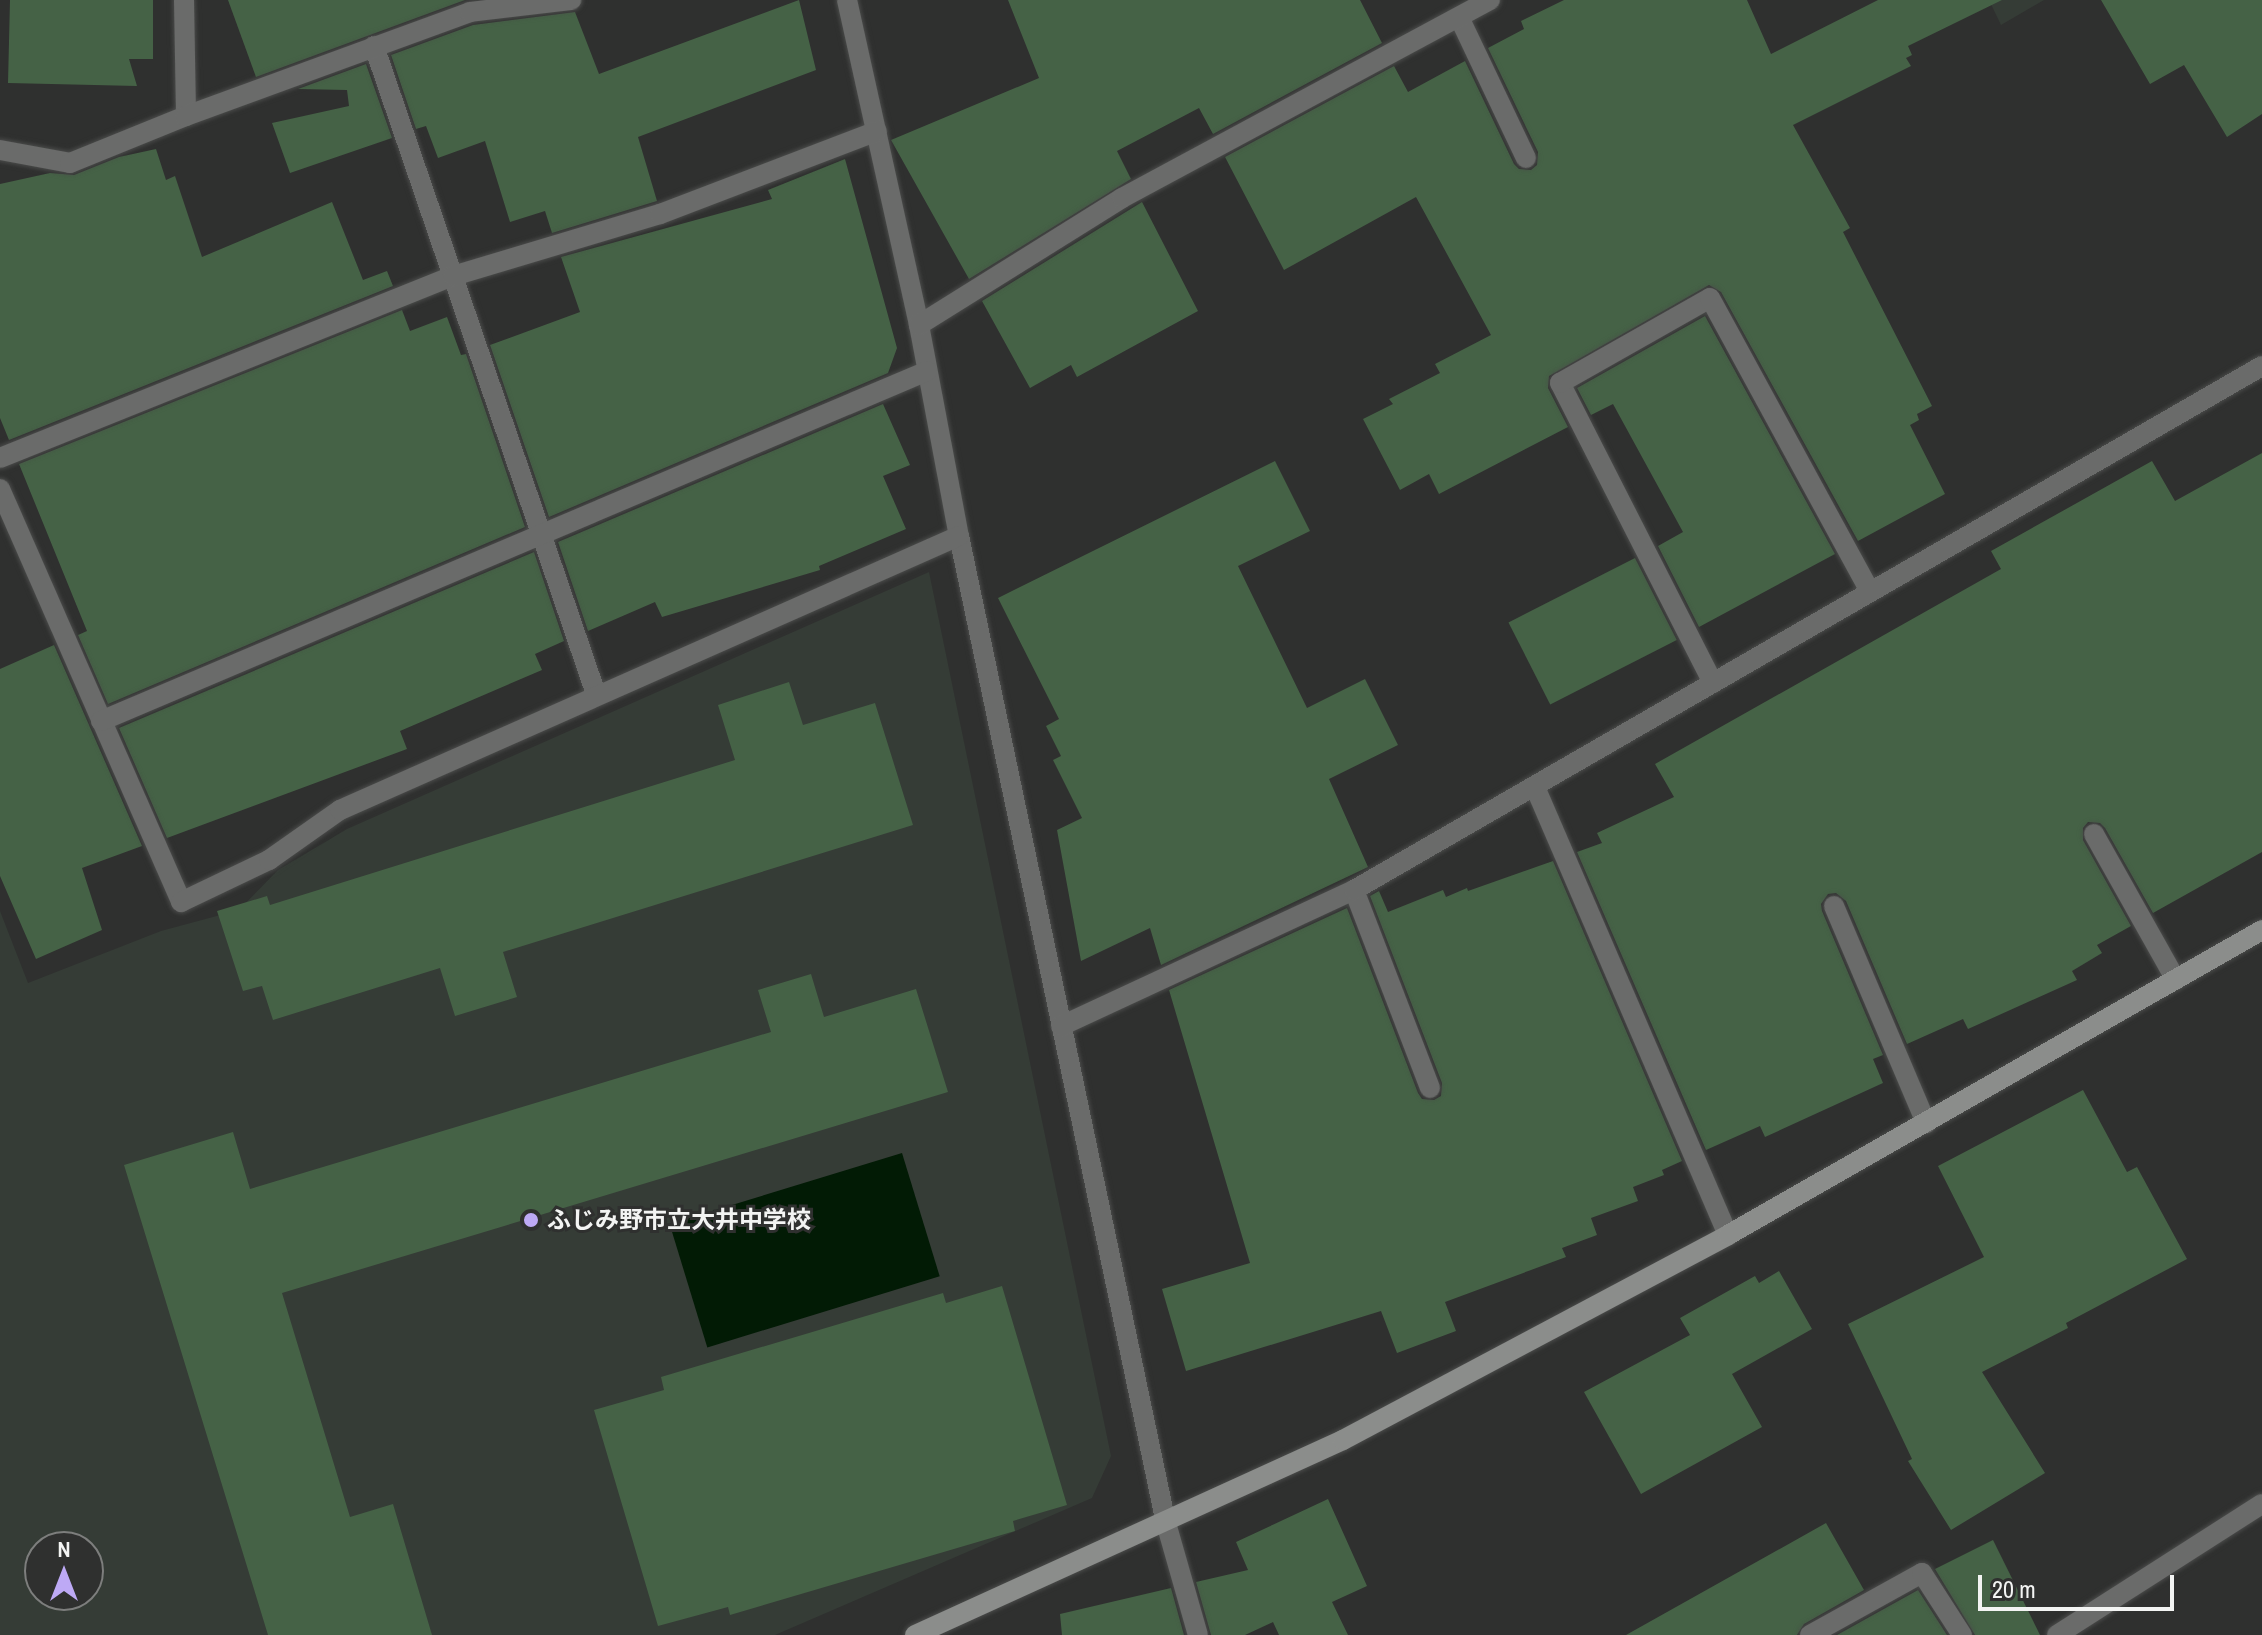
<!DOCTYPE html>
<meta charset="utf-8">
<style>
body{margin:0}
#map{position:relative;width:2262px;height:1635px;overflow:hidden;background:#2f302f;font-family:"Archivo Narrow","Noto Sans JP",sans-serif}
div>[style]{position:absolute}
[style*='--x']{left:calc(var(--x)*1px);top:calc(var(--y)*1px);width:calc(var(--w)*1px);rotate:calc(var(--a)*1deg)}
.built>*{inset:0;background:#353c36}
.water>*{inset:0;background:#021b05;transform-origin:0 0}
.building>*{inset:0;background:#456246;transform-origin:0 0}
.roads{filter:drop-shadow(0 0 2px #4a4b4a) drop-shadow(0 0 2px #4a4b4a)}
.lane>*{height:20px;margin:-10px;padding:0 10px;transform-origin:10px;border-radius:10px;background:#6a6b6a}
.street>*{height:20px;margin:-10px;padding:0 10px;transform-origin:10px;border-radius:10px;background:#6a6b6a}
.secondary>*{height:20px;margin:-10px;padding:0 10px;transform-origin:10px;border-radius:10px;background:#8b8d8b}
.dots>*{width:22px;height:22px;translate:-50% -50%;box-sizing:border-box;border:4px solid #2f302f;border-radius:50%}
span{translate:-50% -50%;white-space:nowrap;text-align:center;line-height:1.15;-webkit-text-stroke:6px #2f302f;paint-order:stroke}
.poi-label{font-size:24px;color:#f3f4f3;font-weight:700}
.left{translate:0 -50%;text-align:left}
.north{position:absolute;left:24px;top:1531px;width:80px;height:80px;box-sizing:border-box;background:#2f302f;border:2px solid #7d7e7d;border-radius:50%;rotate:0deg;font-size:22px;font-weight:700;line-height:32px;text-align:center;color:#f3f4f3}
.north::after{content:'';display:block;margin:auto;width:28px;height:36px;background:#bda9f5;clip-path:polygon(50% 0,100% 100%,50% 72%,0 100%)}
.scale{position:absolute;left:1978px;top:1575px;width:196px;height:36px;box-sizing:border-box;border:4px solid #f3f4f3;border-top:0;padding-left:10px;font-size:24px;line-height:28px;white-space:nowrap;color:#f3f4f3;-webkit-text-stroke:6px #2f302f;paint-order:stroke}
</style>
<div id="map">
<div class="built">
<i style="clip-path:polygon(1989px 0,2044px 0,2001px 25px)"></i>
<i style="clip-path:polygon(evenodd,929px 572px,1111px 1456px,1092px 1498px,775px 1635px,0 1635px,0 911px,28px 983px,161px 931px,239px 910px,278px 870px,347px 829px,929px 572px,40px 1547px,88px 1547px,88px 1595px,40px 1595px,40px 1547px)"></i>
</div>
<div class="water">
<i style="left:902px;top:1153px;width:129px;height:243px;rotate:73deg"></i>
</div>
<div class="building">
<i style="clip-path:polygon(10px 0,153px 0,153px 59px,129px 59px,137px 86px,8px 83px)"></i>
<i style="clip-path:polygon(228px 0,465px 0,256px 77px)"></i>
<i style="clip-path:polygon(799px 0,816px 70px,638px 137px,657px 201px,552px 233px,545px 211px,510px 222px,485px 141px,438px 158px,426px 126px,416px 129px,391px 55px,473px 25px,575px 12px,599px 74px)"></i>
<i style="clip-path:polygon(1008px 0,1360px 0,1382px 43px,1213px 134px,1199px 108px,1117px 151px,1131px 179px,969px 279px,891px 140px,1039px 78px)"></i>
<i style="clip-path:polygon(1564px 0,1747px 0,1771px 54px,1878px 0,2002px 0,1908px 46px,1912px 55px,1906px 58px,1911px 66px,1793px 125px,1850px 228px,1843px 232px,1932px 406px,1917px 414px,1919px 420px,1910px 425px,1945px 494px,1858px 541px,1721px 292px,1709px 285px,1549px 376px,1548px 388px,1568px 427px,1439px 494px,1429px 474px,1400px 490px,1363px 419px,1393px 404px,1389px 399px,1440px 373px,1435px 364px,1491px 335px,1416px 197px,1284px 270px,1225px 157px,1394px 66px,1408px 92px,1465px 61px,1514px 164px,1519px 169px,1531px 170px,1537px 165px,1538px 152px,1488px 48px,1524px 29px,1521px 21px)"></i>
<i style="clip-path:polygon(2101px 0,2262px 0,2262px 114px,2227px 137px,2184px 65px,2150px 84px)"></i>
<i style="clip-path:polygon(366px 64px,392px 138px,290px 173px,272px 123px,349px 106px,347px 90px,298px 89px)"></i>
<i style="clip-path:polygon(156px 149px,166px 180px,175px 176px,202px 257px,332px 202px,363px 280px,387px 271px,393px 286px,9px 440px,0 418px,0 184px,50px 173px,74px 175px,119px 157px)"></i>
<i style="clip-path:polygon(845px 159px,897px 348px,888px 373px,549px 517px,490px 345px,580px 312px,561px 257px,772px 199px,768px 190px)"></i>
<i style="clip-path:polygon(1142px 202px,1198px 311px,1077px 377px,1071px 365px,1030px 388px,982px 301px)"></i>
<i style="clip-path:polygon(402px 310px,410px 331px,447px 317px,461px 355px,466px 354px,525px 527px,108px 704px,78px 635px,87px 631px,19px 464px)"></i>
<i style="clip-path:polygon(1705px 316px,1835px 554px,1699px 627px,1658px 546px,1683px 532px,1613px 404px,1591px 415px,1577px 388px)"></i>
<i style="clip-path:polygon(883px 404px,910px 465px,883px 476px,906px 529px,819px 566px,820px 570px,662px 617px,655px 602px,588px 631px,558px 542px)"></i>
<i style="clip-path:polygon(2262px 453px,2262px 852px,2153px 913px,2105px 828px,2100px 823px,2088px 822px,2083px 828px,2083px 840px,2131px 926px,2097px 945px,2102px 953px,2072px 971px,2077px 980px,1968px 1029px,1963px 1019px,1907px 1044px,1846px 901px,1836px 893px,1828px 894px,1821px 904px,1822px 911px,1883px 1055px,1873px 1059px,1883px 1083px,1765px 1137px,1760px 1126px,1706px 1150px,1577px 852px,1602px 843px,1597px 833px,1674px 797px,1655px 764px,2001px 569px,1991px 551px,2152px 461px,2175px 501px)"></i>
<i style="clip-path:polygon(1275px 461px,1310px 531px,1238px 566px,1307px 708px,1365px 679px,1398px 745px,1329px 779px,1368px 867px,1161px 965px,1150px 928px,1081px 961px,1057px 830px,1082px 818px,1053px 760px,1061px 756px,1046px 726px,1059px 719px,998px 598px)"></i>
<i style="clip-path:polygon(534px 552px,564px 641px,535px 654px,542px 670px,400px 731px,407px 749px,167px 838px,119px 728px)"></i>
<i style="left:1635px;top:558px;width:92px;height:142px;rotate:63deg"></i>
<i style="clip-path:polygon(54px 645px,142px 846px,82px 868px,102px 930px,36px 959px,0 876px,0 669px)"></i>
<i style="clip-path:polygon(789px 682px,803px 725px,875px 703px,913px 825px,503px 952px,517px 997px,455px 1016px,440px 968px,273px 1020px,262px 986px,243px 991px,217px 911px,267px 896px,270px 905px,735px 760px,718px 705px)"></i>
<i style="clip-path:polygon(1553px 861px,1682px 1161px,1662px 1170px,1664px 1175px,1633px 1187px,1638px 1201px,1591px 1218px,1597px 1235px,1562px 1248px,1566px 1257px,1445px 1302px,1456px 1331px,1397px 1353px,1381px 1311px,1186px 1371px,1162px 1289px,1250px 1263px,1169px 990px,1347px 908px,1418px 1093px,1422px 1099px,1434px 1100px,1441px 1096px,1442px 1083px,1370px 896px,1379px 891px,1388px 912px,1443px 890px,1446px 897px,1467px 888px,1468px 891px)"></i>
<i style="clip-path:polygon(811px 974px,824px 1017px,916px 989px,948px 1092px,282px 1293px,350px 1517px,393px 1504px,432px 1635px,268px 1635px,124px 1165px,233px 1132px,250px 1189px,771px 1032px,758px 990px)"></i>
<i style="clip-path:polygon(2083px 1090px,2127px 1172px,2137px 1167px,2187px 1259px,2066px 1323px,2068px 1328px,1982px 1372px,2045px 1473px,1951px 1530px,1908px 1461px,1912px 1459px,1848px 1324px,1984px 1257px,1938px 1166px)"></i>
<i style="clip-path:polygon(1779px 1271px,1812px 1329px,1732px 1374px,1762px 1427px,1641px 1494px,1584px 1392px,1690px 1335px,1680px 1318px,1755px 1276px,1759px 1283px)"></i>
<i style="clip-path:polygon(1002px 1286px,1067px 1505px,1013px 1521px,1015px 1531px,730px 1615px,728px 1607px,658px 1626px,594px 1410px,664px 1390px,661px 1377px,943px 1293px,946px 1303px)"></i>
<i style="clip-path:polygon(1328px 1499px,1367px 1586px,1332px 1602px,1348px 1635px,1279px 1635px,1273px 1622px,1245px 1635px,1211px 1635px,1196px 1582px,1248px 1570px,1236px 1542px)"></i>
<i style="clip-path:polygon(1826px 1523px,1864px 1590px,1804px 1624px,1797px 1635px,1626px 1635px)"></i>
<i style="clip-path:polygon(1993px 1540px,2040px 1635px,1975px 1635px,1935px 1569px)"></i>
<i style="clip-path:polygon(1171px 1588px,1184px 1635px,1062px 1635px,1060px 1614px)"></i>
<i style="clip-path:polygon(1918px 1590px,1947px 1635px,1837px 1635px)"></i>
</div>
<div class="roads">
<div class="lane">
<i style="--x:1459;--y:17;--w:156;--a:64.6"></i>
<i style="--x:2094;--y:834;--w:167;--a:60.7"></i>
<i style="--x:1354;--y:890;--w:212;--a:69"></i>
<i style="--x:1834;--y:906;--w:236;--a:67"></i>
<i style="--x:1810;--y:1635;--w:128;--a:-29"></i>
<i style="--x:1922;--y:1573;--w:74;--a:57.2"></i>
</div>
<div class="street">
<i style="--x:184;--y:0;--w:116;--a:89"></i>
<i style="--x:847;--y:0;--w:333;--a:77.5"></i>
<i style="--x:919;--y:325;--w:215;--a:79.3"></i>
<i style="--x:959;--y:536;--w:1008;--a:78.16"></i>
<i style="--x:1166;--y:1523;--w:116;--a:74.1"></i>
<i style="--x:374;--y:46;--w:685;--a:71.09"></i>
<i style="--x:0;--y:150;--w:71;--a:10.5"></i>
<i style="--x:70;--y:163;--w:125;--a:-22.1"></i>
<i style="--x:186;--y:116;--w:302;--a:-20.1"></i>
<i style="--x:470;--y:12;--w:102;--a:-6.8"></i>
<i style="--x:919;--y:325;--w:239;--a:-32"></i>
<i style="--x:1122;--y:198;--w:418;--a:-28.3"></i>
<i style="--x:0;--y:458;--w:488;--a:-21.9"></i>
<i style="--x:453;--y:276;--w:216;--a:-16.7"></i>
<i style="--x:660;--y:214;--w:232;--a:-20.9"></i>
<i style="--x:0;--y:489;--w:451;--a:66.3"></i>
<i style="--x:181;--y:902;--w:98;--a:-25.5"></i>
<i style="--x:269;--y:860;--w:87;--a:-35.2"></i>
<i style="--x:340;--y:810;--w:677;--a:-23.88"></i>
<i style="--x:1713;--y:683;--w:337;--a:-117"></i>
<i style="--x:1560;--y:383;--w:172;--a:-29.5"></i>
<i style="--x:1710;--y:298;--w:334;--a:61.4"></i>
<i style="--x:101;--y:721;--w:897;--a:-22.96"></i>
<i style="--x:1535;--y:787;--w:488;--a:66.7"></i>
<i style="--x:1061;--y:1026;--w:323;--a:-24.9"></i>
<i style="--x:1354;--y:890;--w:1048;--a:-29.99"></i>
<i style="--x:2057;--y:1635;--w:243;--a:-32.6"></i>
</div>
<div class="secondary">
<i style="--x:915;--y:1635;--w:470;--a:-24.5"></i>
<i style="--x:1343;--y:1440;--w:436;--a:-28"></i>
<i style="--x:1728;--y:1235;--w:615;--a:-29.73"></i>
</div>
</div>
<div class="dots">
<i style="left:531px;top:1220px;background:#bda9f5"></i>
</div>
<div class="poi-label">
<span class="left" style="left:547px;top:1220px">ふじみ野市立大井中学校</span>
</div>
<div class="north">N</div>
<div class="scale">20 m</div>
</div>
